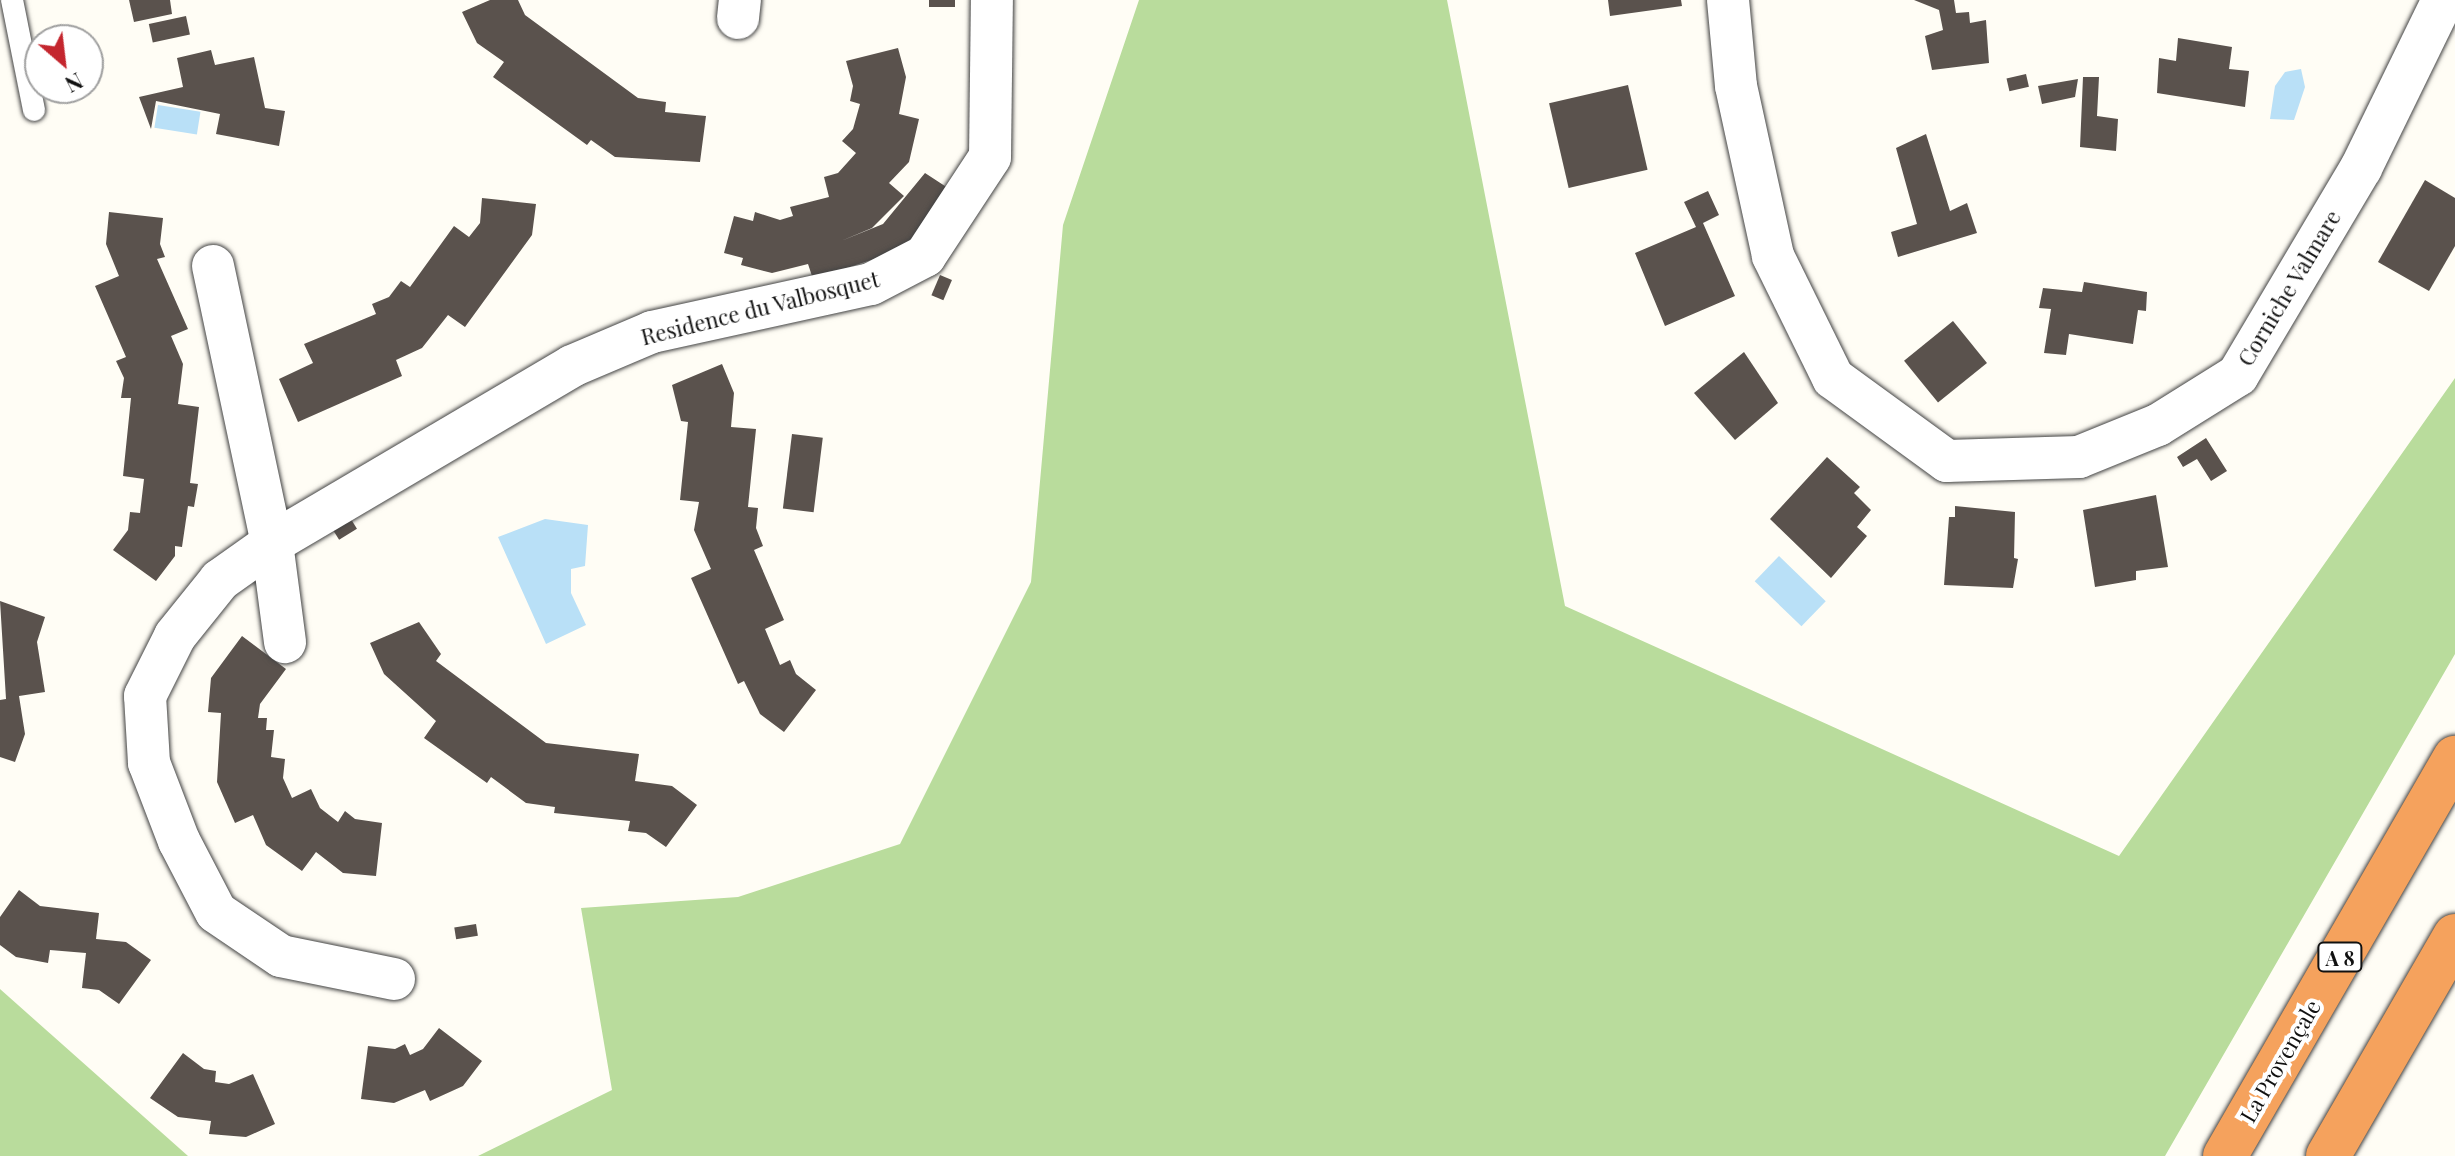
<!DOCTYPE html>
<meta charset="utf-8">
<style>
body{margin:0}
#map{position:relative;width:2455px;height:1156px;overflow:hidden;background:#fffdf5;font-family:"Playfair Display",serif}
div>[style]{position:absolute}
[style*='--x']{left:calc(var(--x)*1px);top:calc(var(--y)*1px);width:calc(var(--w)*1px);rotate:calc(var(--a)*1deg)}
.forest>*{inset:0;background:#b9dc9c}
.water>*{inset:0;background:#b9e0f7;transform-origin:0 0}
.building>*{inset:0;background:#5a524d;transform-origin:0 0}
.roads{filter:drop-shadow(0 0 2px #444) drop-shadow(0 0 2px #444)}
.service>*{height:22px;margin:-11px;padding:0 11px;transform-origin:11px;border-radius:11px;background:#fff}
.minor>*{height:42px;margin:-21px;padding:0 21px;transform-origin:21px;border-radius:21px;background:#fff}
.motorway>*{height:44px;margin:-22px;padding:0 22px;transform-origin:22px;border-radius:22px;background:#f5a25d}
span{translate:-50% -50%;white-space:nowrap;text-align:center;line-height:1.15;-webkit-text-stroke:8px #fff;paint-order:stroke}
.shield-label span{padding:2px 6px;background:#fff;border:2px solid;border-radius:6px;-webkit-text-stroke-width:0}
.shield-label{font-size:20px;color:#111;font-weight:700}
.street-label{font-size:22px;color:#111}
.north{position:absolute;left:24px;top:24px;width:80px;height:80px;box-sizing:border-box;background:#fff;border:2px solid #a0a0a0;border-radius:50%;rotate:152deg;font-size:22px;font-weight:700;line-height:32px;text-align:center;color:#111}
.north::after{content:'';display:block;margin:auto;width:28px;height:36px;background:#c4262e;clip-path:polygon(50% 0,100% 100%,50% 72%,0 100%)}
</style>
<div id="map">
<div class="forest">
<i style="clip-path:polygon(1139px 0,1447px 0,1565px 606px,2119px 856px,2455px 378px,2455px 654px,2165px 1156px,478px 1156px,612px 1090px,581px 908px,738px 897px,900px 844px,1031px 582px,1063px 225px)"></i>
<i style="clip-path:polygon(0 989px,188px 1156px,0 1156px)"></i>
</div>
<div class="water">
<i style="clip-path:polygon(2301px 69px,2305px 87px,2294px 120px,2270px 119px,2275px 86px,2285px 72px)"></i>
<i style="left:158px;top:105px;width:43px;height:23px;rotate:9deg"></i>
<i style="clip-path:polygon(545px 519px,588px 525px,585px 566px,571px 569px,571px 593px,586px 625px,546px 644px,498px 537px)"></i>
<i style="left:1779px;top:556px;width:65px;height:35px;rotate:44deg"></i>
</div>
<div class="building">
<i style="clip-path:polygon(129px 0,170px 0,172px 14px,134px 22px)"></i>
<i style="clip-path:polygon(490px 0,518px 0,525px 15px,638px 98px,666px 102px,665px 112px,706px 116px,700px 162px,615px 157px,591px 140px,587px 145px,493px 77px,504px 62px,477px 43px,462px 12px)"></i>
<i style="left:929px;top:0;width:26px;height:7px"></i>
<i style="clip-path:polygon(1608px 0,1681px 0,1682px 6px,1610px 16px)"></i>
<i style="clip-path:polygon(1914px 0,1954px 0,1956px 13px,1969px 12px,1970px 23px,1986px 20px,1989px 63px,1932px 70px,1925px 36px,1943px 30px,1939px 10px)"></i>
<i style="left:186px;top:16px;width:19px;height:38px;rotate:78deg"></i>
<i style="clip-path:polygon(2178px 38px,2232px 47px,2229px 69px,2249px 71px,2245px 107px,2157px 93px,2159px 58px,2176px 61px)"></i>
<i style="clip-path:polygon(898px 48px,906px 77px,899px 114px,919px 119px,909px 162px,889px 183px,904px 196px,872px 228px,841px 241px,883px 224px,925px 173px,951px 190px,941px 206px,902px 250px,813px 279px,808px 264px,772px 273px,741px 265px,743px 258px,724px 253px,734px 216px,753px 221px,755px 212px,780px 220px,793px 216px,790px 207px,829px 197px,824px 177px,838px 173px,856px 153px,842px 141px,853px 129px,860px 104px,850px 101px,853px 86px,846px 61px)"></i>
<i style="clip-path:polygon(211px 50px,215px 65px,254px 57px,265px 108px,285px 111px,279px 146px,216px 134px,220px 114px,156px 101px,151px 129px,139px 97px,183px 87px,177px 58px)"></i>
<i style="left:2026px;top:74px;width:13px;height:20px;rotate:77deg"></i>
<i style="clip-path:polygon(2083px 77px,2099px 77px,2097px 116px,2118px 119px,2116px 151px,2080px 147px)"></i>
<i style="clip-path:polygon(2078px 79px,2075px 97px,2042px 104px,2038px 86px)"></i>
<i style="left:1628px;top:85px;width:87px;height:81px;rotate:77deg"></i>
<i style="clip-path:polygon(1926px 134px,1950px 211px,1967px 203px,1977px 233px,1898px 257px,1891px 232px,1917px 224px,1896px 148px)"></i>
<i style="clip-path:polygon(2425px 180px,2455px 198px,2455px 246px,2429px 291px,2378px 262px)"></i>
<i style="clip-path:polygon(1708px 191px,1719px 215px,1703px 223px,1735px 296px,1665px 326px,1635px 253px,1696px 227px,1684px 202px)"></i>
<i style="clip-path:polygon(482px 198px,536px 204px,532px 235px,465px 327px,448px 315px,422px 348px,396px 360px,402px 376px,298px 422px,279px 379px,313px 363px,304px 344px,376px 314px,372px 304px,389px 297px,401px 281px,410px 287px,454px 226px,469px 237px,480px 223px)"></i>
<i style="clip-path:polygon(109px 212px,163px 218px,160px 244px,165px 257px,157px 259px,188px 329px,171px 336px,183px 364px,178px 404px,199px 407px,190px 483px,198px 484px,194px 507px,188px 506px,182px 547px,175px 546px,175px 556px,156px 581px,113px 550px,128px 530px,130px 512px,140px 513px,144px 479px,123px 476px,131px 398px,121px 398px,124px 378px,116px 361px,126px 357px,95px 286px,119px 276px,106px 244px)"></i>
<i style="left:940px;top:275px;width:13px;height:22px;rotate:23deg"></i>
<i style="clip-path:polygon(2084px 282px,2147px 292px,2146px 311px,2138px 310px,2133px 344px,2069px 334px,2066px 355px,2044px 353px,2051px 309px,2039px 308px,2043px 288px,2082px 292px)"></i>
<i style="left:1953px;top:321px;width:54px;height:63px;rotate:51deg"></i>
<i style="clip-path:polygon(1744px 352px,1778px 403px,1735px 440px,1694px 393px)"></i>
<i style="clip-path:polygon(722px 364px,734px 393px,731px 427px,756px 429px,748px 507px,758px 508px,756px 528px,763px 546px,754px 550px,784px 620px,765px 629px,780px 665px,790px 660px,796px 674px,816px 690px,784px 732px,760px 714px,744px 681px,738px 684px,691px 578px,711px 569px,694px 530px,699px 502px,680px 500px,688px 422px,681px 421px,672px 385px)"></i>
<i style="left:792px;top:434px;width:31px;height:75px;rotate:7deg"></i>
<i style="clip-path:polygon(2206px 438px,2227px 471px,2211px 481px,2197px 459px,2183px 467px,2177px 457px)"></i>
<i style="clip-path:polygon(1827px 457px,1860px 487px,1854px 493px,1871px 510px,1857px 527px,1867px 536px,1831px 578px,1770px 519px)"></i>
<i style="clip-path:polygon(2156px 495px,2168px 567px,2136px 571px,2136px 580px,2095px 587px,2083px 510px)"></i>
<i style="clip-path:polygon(1955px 506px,2015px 512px,2014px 558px,2018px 559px,2013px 588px,1944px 585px,1949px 517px,1955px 517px)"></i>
<i style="left:349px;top:516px;width:15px;height:21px;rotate:58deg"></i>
<i style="clip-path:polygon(0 601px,45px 617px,37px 642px,45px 692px,19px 696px,25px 734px,15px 762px,0 757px,0 700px,6px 699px)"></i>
<i style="clip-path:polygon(419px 622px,441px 654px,436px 661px,546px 743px,639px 754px,635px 781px,672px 786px,697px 805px,666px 847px,646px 833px,628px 831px,630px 821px,554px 813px,555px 807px,526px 803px,491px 777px,487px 783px,424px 738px,436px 721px,384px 674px,370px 643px)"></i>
<i style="clip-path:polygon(242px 636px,286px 669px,260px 704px,258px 718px,267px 718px,266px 730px,274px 730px,271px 757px,285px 759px,283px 778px,292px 798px,311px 789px,320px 808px,338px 822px,345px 811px,355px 819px,382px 823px,376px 876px,343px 873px,316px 852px,302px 871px,266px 845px,253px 815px,235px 823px,217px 782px,221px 713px,208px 712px,211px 678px)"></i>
<i style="clip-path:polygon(19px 890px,40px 906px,99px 913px,96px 939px,126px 942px,151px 960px,119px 1004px,99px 990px,82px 988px,86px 953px,50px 950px,48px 963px,16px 957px,0 945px,0 917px)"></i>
<i style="left:476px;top:924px;width:12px;height:22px;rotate:81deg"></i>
<i style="clip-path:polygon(439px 1028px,482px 1061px,463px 1086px,430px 1101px,425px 1090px,394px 1103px,361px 1099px,368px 1046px,395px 1049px,405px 1044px,410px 1055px,423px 1049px)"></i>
<i style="clip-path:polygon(183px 1053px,204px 1069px,216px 1071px,215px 1082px,229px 1084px,253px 1074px,275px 1124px,246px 1137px,209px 1134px,211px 1121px,178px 1117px,150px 1098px)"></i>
</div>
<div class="roads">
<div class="service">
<i style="--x:12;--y:0;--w:112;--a:78.7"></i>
</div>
<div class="minor">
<i style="--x:1728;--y:0;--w:86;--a:84.7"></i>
<i style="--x:1736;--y:86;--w:174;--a:77.7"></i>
<i style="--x:1773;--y:256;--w:136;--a:63.8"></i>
<i style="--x:1833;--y:378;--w:141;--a:36.1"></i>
<i style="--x:1947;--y:461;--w:132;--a:-1.7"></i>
<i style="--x:2079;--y:457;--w:85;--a:-22.1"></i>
<i style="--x:2158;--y:425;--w:94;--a:-32"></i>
<i style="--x:2238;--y:375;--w:241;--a:-59.3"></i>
<i style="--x:2361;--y:168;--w:187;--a:-64"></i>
<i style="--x:738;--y:18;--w:18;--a:-84"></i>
<i style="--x:213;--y:266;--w:283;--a:78"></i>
<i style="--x:272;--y:543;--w:100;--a:82.5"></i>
<i style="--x:394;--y:979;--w:115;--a:-168.5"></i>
<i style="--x:281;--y:956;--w:78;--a:-145.9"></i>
<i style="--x:216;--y:912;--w:80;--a:-117.5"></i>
<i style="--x:179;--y:841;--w:84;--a:-111"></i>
<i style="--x:149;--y:763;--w:67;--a:-93.4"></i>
<i style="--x:145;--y:696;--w:67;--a:-63.4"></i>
<i style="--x:175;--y:636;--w:72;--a:-51.2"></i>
<i style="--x:220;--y:580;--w:64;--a:-35.4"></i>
<i style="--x:272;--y:543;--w:348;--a:-30.5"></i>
<i style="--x:572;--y:366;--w:87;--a:-23"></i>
<i style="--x:652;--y:332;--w:224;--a:-12.4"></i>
<i style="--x:871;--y:284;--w:61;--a:-27.4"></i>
<i style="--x:925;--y:256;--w:118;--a:-56.7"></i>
<i style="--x:990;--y:157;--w:157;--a:-89.3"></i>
</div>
<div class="motorway">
<i style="--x:2225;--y:1156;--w:460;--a:-60"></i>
<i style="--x:2328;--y:1156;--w:254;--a:-60"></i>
</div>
</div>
<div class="shield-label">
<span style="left:2340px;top:957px">A 8</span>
</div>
<div class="street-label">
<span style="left:2289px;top:288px;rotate:-59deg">Corniche Valmare</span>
<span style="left:760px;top:308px;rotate:-14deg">Residence du Valbosquet</span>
<span style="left:2280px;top:1061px;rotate:-60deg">La Provençale</span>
</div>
<div class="north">N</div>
</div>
